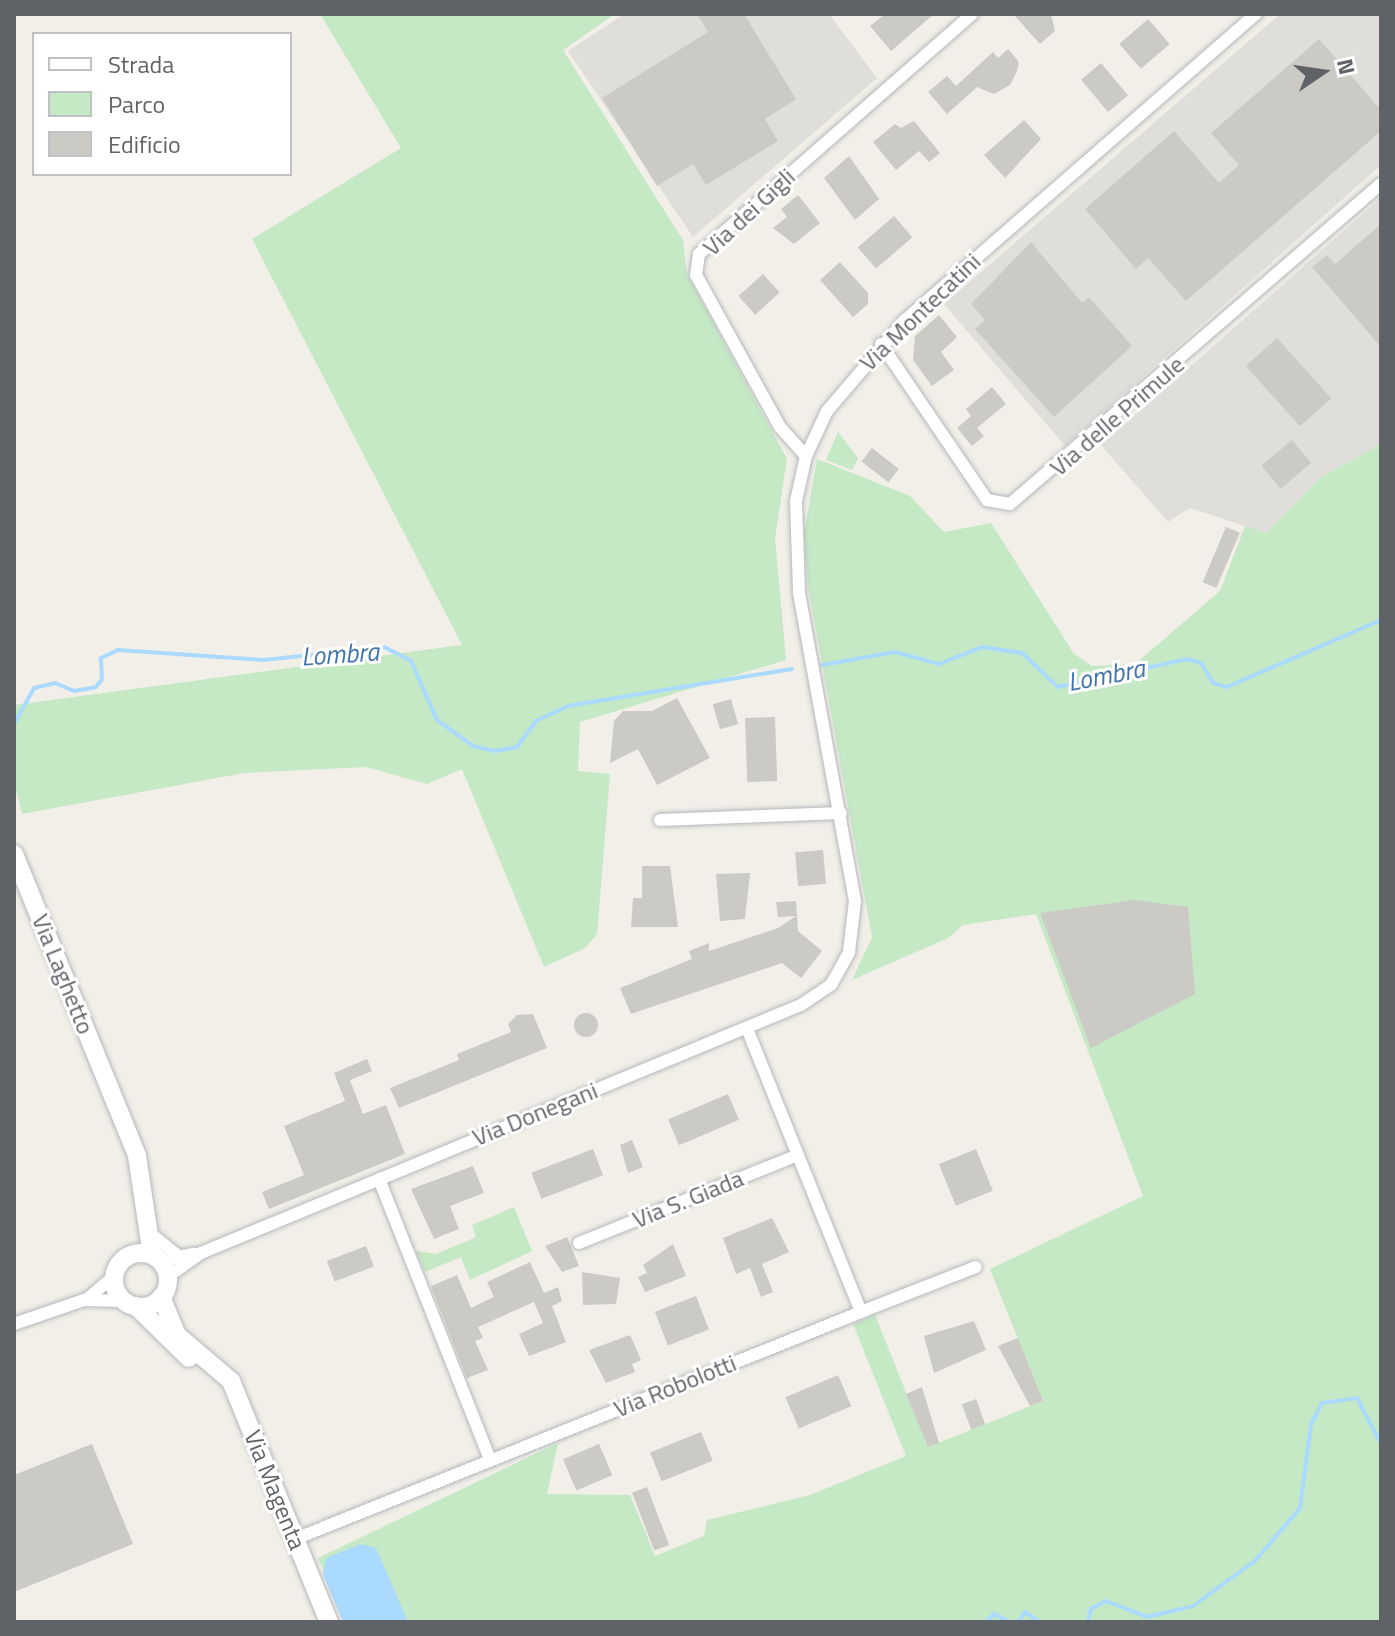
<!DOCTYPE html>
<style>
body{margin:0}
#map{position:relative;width:1395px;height:1636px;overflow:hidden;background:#f1efe8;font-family:"Titillium Web",sans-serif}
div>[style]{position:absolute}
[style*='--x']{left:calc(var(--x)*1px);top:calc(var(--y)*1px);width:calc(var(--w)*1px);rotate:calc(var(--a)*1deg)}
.industrial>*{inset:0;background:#e0deda}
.green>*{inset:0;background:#c5e8c5}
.water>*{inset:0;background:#aadaff}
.stream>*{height:4px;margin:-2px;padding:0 2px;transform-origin:2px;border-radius:2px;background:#aadaff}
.building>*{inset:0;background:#cccac5;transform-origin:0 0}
.round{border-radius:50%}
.roads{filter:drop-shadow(0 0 2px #b5b8bc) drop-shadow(0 0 2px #b5b8bc)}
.street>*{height:12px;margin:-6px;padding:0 6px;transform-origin:6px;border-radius:6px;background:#fff}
.secondary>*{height:18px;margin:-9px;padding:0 9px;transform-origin:9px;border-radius:9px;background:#fff}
.secondary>.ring{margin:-9px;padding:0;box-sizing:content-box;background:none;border:18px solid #fff;border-radius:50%}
span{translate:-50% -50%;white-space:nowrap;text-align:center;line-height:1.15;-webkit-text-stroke:6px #fff;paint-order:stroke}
.street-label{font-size:24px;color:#5f6368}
.water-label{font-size:26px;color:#4174aa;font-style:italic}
.frame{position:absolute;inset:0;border:16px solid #5f6368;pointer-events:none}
.legend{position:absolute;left:32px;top:32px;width:260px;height:144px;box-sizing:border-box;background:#fff;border:2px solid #bfc1c3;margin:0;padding:10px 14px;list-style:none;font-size:24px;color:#5f6368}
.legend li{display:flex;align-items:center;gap:16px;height:40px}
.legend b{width:40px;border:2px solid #bfc1c3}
.north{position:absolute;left:1283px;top:32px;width:80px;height:80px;-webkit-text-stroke:6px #fff;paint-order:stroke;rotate:77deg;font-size:22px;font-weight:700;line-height:32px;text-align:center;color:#5f6368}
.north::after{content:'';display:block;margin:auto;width:28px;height:36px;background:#5f6368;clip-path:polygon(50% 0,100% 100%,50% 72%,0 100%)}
</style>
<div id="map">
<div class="industrial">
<i style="clip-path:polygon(624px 14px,829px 14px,877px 78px,693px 237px,568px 51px)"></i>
<i style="clip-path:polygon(1280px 14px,1381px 14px,1381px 165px,1065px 446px,944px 304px)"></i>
<i style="clip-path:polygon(1381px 198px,1381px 444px,1321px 477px,1266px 533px,1190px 508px,1168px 522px,1101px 445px)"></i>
</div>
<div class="green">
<i style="clip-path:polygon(320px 14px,615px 14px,563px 50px,683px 240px,687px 274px,787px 459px,775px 538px,786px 660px,580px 722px,578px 771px,610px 774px,597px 934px,585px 948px,544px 967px,462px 769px,427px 784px,366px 767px,244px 773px,22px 814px,14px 781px,14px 705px,462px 645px,252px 239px,401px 148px)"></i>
<i style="clip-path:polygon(838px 432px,858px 458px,852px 470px,826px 460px)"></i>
<i style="clip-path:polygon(1381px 444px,1381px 1622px,347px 1622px,318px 1558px,558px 1443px,547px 1494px,630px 1495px,655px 1556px,704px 1536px,707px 1520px,810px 1495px,906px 1456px,853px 1324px,875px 1315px,928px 1447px,1043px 1401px,990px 1269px,1143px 1196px,1036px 914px,963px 925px,948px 938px,852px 980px,872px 937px,808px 586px,804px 534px,817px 459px,910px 496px,944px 532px,991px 523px,1074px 654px,1092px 666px,1135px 664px,1220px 591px,1245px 526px,1266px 533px,1321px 477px)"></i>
<i style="clip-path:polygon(514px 1207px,532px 1251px,470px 1280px,461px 1257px,425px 1272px,416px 1251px,436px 1254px,476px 1237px,472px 1225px)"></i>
</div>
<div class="water">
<i style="clip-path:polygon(361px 1544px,376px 1548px,408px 1622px,343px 1622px,323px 1574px,326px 1558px)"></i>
</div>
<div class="stream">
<i style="--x:822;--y:665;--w:74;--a:-10.1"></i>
<i style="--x:895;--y:652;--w:46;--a:15.3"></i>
<i style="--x:939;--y:664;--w:46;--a:-21.6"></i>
<i style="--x:982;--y:647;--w:40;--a:8.5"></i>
<i style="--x:1022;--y:653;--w:50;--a:43.4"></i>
<i style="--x:1058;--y:687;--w:132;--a:-12.2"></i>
<i style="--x:1187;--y:659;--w:15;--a:16"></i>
<i style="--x:1201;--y:663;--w:23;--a:59"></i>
<i style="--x:1213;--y:683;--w:15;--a:16"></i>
<i style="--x:1227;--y:687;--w:168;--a:-23.5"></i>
<i style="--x:14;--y:724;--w:41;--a:-60.9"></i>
<i style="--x:34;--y:688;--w:22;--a:-13"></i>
<i style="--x:55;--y:683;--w:21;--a:23"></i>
<i style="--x:74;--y:691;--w:22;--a:-10"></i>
<i style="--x:96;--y:687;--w:10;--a:-53"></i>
<i style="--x:102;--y:679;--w:21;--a:-93"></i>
<i style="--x:101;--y:658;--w:19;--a:-25"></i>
<i style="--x:118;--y:650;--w:146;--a:3.9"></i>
<i style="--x:264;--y:660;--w:121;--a:-6.2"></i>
<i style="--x:384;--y:647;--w:30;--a:27"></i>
<i style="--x:411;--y:661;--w:64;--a:66.2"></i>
<i style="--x:437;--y:720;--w:44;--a:35.8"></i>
<i style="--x:473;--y:746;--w:23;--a:13"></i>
<i style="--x:495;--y:751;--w:22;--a:-10"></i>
<i style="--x:517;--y:747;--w:32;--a:-54"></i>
<i style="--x:536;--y:721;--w:35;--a:-25"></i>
<i style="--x:568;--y:706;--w:227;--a:-9.4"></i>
<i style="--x:986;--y:1622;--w:11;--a:-45"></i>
<i style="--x:994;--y:1614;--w:17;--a:28"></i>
<i style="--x:1018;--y:1622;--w:12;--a:-55"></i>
<i style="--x:1025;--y:1612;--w:18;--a:34"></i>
<i style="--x:1088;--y:1622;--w:13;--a:-77"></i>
<i style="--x:1091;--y:1609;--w:17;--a:-28"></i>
<i style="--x:1106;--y:1601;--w:44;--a:21.3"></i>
<i style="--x:1147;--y:1617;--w:47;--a:-13.4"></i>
<i style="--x:1193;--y:1606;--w:77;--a:-36"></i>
<i style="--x:1255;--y:1561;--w:70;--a:-49.7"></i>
<i style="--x:1300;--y:1508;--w:85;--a:-82.5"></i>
<i style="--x:1311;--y:1424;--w:24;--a:-62"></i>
<i style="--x:1322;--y:1403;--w:35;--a:-8"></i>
<i style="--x:1357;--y:1398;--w:52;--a:62.4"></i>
</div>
<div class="building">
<i style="clip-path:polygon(697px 14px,744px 14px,796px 99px,765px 119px,778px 141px,706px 185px,693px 164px,657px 186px,602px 98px,708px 32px)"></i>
<i style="clip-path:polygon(885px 14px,934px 14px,891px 51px,870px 26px)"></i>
<i style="clip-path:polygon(1013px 14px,1051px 14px,1055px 31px,1040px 44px)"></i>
<i style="left:1148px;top:19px;width:33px;height:38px;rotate:49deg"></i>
<i style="clip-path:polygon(1319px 39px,1381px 110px,1381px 131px,1186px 301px,1148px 258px,1136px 269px,1085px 209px,1174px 131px,1219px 183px,1239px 165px,1211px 133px)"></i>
<i style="clip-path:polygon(1008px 49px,1019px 62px,1017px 71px,1010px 85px,994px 94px,977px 87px,947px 114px,928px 92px,947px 76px,956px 86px,993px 52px,998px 58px)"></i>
<i style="left:1101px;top:63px;width:42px;height:26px;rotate:50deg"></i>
<i style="clip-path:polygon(1024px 120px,1041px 139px,1005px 178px,984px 155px)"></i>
<i style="clip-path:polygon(914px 121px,940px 153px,929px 162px,919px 151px,896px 170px,873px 142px,895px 124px,901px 128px)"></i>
<i style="clip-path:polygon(849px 156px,879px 199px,855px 220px,824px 178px)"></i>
<i style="clip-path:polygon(798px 195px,820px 223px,794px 244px,773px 228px,787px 217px,781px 209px)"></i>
<i style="left:894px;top:216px;width:28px;height:48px;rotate:49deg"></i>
<i style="clip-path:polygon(1381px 224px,1381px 347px,1312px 267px,1327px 255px,1335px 264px)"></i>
<i style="clip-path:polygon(1031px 242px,1082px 303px,1089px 297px,1132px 346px,1054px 417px,975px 329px,985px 320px,971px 304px)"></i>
<i style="clip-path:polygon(840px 262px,868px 293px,868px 304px,853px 317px,820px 280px)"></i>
<i style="left:763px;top:274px;width:25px;height:33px;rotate:48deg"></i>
<i style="clip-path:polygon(939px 315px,957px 337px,941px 352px,954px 370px,932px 386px,913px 360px,915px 336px)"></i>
<i style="left:1277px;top:338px;width:81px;height:42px;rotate:48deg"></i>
<i style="clip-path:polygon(992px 387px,1006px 404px,977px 428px,984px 436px,972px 446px,957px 428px,971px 416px,966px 409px)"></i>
<i style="left:1292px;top:440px;width:30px;height:40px;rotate:50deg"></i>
<i style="left:872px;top:448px;width:34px;height:17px;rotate:38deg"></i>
<i style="left:1226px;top:527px;width:15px;height:60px;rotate:23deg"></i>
<i style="clip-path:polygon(677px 698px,710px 758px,657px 785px,638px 749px,610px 763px,614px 721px,623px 711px,652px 711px)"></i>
<i style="left:731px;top:699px;width:26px;height:19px;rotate:74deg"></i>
<i style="left:775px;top:717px;width:64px;height:30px;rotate:88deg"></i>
<i style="left:823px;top:850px;width:34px;height:28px;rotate:85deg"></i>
<i style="clip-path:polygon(642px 866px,670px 866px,678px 927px,631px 927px,633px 898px,642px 898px)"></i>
<i style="clip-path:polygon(750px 873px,745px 919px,720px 921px,716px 874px)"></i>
<i style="clip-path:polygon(1135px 900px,1188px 907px,1195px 994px,1091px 1048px,1040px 913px)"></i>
<i style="clip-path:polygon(796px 901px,798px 931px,822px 951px,801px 978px,782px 963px,631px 1014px,620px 988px,692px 959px,689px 951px,709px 943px,709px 951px,778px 928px,796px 916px,778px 917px,776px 902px)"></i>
<i class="round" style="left:574px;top:1013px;width:24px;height:24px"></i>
<i style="clip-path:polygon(533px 1014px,547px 1048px,399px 1108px,390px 1088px,459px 1060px,457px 1054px,511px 1032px,508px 1024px,517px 1015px)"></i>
<i style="clip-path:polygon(367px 1059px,372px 1071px,350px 1080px,363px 1114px,386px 1105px,405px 1154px,269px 1209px,262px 1192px,304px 1175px,284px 1126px,345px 1101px,334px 1073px)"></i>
<i style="left:728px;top:1094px;width:28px;height:65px;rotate:67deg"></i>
<i style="clip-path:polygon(632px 1140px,643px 1167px,628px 1173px,620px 1145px)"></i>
<i style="left:593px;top:1149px;width:28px;height:66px;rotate:69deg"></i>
<i style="left:976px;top:1149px;width:45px;height:40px;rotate:68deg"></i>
<i style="clip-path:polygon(473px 1166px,484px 1193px,450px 1206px,459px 1229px,434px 1239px,411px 1189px)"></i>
<i style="clip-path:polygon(772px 1218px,789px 1252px,762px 1264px,773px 1292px,761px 1297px,750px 1268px,736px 1274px,723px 1238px)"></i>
<i style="clip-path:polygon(567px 1237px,579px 1266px,562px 1272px,545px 1246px)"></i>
<i style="clip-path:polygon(673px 1244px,686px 1276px,645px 1292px,638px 1277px,647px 1273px,643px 1265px)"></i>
<i style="left:366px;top:1246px;width:22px;height:42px;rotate:69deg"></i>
<i style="clip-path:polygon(530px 1262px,544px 1293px,558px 1287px,562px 1301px,552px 1306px,566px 1342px,529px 1356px,519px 1334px,543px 1323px,534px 1302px,478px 1327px,483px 1338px,475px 1341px,488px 1370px,467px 1378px,431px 1286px,457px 1275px,471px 1308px,494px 1297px,487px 1282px)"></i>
<i style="clip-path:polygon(582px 1272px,620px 1278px,616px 1304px,583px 1305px)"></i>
<i style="left:696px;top:1296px;width:36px;height:44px;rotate:69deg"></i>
<i style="clip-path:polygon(974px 1321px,986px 1350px,934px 1373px,924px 1336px)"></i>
<i style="clip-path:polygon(630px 1335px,641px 1360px,632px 1364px,635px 1372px,606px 1383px,589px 1350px)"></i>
<i style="clip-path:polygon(1018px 1338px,1043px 1401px,1030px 1406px,998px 1346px)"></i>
<i style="left:838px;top:1375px;width:34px;height:57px;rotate:67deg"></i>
<i style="clip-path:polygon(922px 1387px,939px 1443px,928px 1447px,906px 1394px)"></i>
<i style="left:976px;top:1399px;width:27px;height:15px;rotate:70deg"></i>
<i style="left:701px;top:1432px;width:31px;height:55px;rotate:68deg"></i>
<i style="clip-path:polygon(92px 1444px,133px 1544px,14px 1592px,14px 1475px)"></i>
<i style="left:599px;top:1444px;width:34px;height:39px;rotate:67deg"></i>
<i style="left:647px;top:1487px;width:62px;height:16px;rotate:69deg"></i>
</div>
<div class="roads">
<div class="street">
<i style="--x:881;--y:344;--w:189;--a:55.8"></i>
<i style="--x:987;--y:500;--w:23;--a:10"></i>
<i style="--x:1010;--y:504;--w:490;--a:-40.8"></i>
<i style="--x:806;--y:456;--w:39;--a:-132"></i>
<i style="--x:780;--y:427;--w:174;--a:-118.9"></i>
<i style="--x:696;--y:275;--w:21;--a:-82"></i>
<i style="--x:699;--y:254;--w:363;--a:-41.3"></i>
<i style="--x:660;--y:820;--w:181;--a:-2.2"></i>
<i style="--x:379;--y:1179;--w:302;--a:68.4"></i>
<i style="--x:151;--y:1234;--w:35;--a:39"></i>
<i style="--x:579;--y:1243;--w:236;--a:-21.9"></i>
<i style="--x:160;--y:1261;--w:35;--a:-12"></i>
<i style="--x:167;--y:1277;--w:42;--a:-35.2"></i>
<i style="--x:201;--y:1253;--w:649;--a:-22.46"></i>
<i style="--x:801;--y:1005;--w:36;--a:-34"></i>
<i style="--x:831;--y:985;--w:38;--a:-61"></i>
<i style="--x:849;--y:952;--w:51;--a:-83.3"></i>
<i style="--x:855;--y:901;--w:314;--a:-100.3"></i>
<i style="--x:799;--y:592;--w:91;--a:-91.9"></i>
<i style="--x:796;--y:501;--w:46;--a:-77.5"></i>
<i style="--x:806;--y:456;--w:50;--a:-65"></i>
<i style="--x:827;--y:411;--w:120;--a:-49.4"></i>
<i style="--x:905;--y:320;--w:466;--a:-41.1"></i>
<i style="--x:87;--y:1299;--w:35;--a:-40"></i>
<i style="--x:861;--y:1312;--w:123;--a:-21.4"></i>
<i style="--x:14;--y:1324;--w:74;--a:-18.9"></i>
<i style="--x:84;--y:1300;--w:41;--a:1.4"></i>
<i style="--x:295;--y:1539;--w:610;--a:-21.85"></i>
<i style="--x:861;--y:1312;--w:306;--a:-111.9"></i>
</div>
<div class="secondary">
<i style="--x:14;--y:854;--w:326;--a:67.8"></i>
<i style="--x:137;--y:1156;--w:100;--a:81.4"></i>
<i class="ring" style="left:114px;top:1253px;width:36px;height:36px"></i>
<i style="--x:161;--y:1297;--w:41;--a:67.2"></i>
<i style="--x:177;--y:1335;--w:71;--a:40.4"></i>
<i style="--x:231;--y:1381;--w:260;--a:67.9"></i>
<i style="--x:136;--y:1306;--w:74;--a:44.5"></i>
</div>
</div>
<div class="street-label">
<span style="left:749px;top:212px;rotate:-43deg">Via dei Gigli</span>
<span style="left:920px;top:312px;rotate:-44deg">Via Montecatini</span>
<span style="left:1117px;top:416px;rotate:-41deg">Via delle Primule</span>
<span style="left:63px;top:974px;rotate:68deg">Via Laghetto</span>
<span style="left:535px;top:1114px;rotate:-22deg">Via Donegani</span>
<span style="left:688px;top:1199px;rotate:-22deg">Via S. Giada</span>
<span style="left:675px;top:1386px;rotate:-22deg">Via Robolotti</span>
<span style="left:275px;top:1490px;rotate:68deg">Via Magenta</span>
</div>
<div class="water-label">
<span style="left:340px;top:654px;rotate:-4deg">Lombra</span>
<span style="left:1106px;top:675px;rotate:-11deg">Lombra</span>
</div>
<div class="frame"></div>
<ul class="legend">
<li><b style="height:10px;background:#fff"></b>Strada</li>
<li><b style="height:22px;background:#c5e8c5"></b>Parco</li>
<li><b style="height:22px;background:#cccac5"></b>Edificio</li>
</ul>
<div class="north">N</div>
</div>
